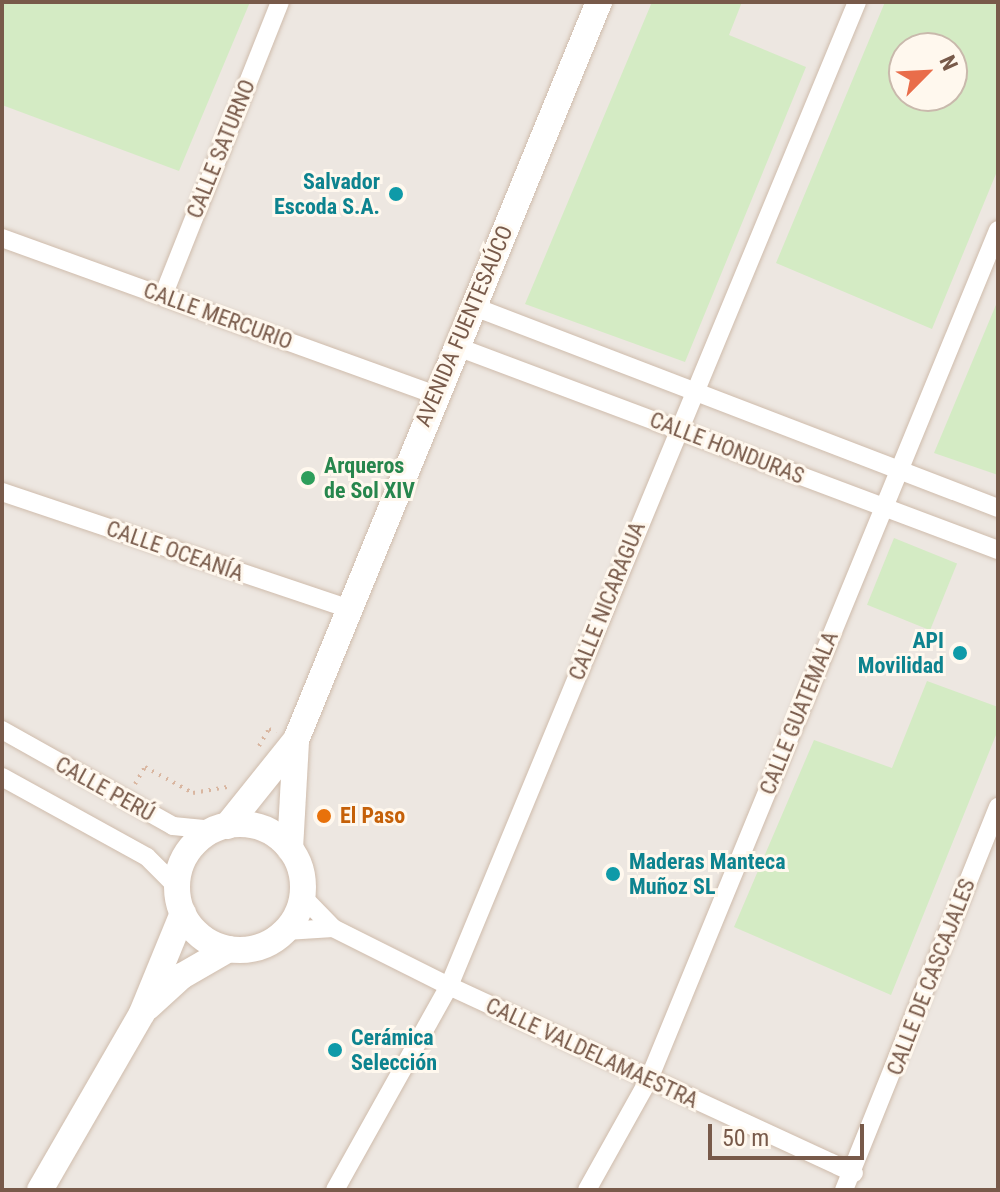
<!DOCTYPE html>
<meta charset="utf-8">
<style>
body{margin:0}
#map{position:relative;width:1000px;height:1192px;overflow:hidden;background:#fdf4e7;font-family:"Roboto Condensed",sans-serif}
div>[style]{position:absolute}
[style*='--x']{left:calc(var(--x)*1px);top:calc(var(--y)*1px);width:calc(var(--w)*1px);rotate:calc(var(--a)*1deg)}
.industrial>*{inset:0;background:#ede7e1}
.green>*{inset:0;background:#d4ebc4;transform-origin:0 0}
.path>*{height:4px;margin-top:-2px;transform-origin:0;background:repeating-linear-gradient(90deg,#d9b6a0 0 2px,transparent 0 8px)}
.roads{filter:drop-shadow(0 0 2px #cfbcac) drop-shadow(0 0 2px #cfbcac)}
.street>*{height:18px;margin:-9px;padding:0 9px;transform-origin:9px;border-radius:9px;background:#fff}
.secondary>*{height:26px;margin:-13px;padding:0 13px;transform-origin:13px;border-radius:13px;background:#fff}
.secondary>.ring{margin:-13px;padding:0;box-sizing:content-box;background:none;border:26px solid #fff;border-radius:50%}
.dots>*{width:22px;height:22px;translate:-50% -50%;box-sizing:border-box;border:4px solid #fff8ee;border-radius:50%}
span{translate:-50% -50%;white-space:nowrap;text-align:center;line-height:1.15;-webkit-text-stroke:6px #fff8ee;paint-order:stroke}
.street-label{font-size:22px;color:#785a4a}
.culture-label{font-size:22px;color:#0d838f;font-weight:700}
.right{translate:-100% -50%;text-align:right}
.left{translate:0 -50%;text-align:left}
.leisure-label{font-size:22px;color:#27864d;font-weight:700}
.food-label{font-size:22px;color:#c56008;font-weight:700}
.frame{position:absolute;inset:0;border:4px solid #785a4a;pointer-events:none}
.north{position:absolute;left:888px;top:32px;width:80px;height:80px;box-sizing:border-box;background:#fff8ee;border:2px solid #c9b9ac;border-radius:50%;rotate:66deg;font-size:22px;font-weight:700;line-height:32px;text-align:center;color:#785a4a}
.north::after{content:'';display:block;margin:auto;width:28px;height:36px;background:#e96d4a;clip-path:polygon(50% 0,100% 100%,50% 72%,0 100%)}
.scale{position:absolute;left:708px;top:1124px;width:156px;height:36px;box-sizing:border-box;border:4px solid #785a4a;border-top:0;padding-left:10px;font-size:24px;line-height:28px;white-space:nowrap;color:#785a4a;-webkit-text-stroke:6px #fff8ee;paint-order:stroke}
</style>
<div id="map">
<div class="industrial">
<i style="clip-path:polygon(evenodd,2px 2px,998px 2px,998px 1190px,2px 1190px,2px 2px,904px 48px,952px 48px,952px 96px,904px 96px,904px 48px)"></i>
</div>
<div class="green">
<i style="clip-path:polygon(250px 2px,179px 171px,2px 105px,2px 3px)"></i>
<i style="clip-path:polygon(652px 2px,742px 2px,729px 35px,806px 67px,685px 362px,525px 304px)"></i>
<i style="clip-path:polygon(evenodd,885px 2px,998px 2px,998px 169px,932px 329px,776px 263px,885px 2px,952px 48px,952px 96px,904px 96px,904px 48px,952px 48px)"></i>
<i style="clip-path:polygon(998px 300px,998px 475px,934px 453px)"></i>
<i style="left:894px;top:538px;width:68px;height:72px;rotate:22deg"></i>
<i style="clip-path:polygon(927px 681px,998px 707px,998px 730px,891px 995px,734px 927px,814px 740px,892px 768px)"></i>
</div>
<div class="path">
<i style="--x:259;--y:746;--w:20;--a:-60"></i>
<i style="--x:269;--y:729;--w:8;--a:23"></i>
<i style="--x:135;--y:784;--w:20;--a:-60"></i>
<i style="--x:145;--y:767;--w:55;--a:28.4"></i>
<i style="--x:193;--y:793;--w:36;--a:-10"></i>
</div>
<div class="roads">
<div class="street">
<i style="--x:2;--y:238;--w:459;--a:19.9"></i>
<i style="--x:163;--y:296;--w:316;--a:-68.3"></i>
<i style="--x:472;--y:306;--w:563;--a:21.01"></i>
<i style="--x:455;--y:346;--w:580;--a:20.59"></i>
<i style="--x:2;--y:492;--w:366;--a:18.6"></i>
<i style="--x:2;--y:730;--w:196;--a:29.3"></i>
<i style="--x:173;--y:826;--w:41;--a:5.6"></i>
<i style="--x:2;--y:777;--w:166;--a:28.9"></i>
<i style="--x:147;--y:857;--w:42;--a:45"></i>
<i style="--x:303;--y:897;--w:43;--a:45.9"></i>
<i style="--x:333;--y:928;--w:130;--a:26.6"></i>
<i style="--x:449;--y:986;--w:446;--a:24.8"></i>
<i style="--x:286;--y:931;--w:47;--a:-3.7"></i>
<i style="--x:335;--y:1190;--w:234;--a:-60.8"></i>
<i style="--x:449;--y:986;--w:1065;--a:-67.48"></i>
<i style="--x:587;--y:1190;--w:127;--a:-60.8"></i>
<i style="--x:649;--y:1079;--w:918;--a:-67.65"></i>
<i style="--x:844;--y:1190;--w:413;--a:-68.1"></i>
</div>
<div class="secondary">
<i class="ring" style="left:177px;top:824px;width:100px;height:100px"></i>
<i style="--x:227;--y:826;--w:110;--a:-51.3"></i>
<i style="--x:296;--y:740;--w:798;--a:-67.68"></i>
<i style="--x:290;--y:849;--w:109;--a:-86.8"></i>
<i style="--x:148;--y:1007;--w:46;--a:-42.4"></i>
<i style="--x:182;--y:976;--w:54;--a:-29.9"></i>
<i style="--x:40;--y:1190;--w:204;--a:-60"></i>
<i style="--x:142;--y:1013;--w:108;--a:-67.7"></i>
</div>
</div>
<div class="dots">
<i style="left:396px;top:194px;background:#0f9aa8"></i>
<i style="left:308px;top:478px;background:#2e9e5b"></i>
<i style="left:960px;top:653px;background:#0f9aa8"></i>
<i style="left:324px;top:816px;background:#e8710a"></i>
<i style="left:613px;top:874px;background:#0f9aa8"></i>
<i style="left:335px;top:1050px;background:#0f9aa8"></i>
</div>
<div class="street-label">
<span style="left:221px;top:149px;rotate:-68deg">CALLE SATURNO</span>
<span style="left:218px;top:316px;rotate:20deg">CALLE MERCURIO</span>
<span style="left:464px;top:326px;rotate:-67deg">AVENIDA FUENTESAÚCO</span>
<span style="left:727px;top:448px;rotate:21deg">CALLE HONDURAS</span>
<span style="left:175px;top:551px;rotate:19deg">CALLE OCEANÍA</span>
<span style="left:607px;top:601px;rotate:-68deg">CALLE NICARAGUA</span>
<span style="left:799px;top:713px;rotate:-68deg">CALLE GUATEMALA</span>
<span style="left:105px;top:789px;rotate:29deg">CALLE PERÚ</span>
<span style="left:931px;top:977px;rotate:-69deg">CALLE DE CASCAJALES</span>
<span style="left:592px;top:1053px;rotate:25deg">CALLE VALDELAMAESTRA</span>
</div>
<div class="culture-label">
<span class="right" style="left:380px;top:194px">Salvador<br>Escoda S.A.</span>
<span class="right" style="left:944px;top:653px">API<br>Movilidad</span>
<span class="left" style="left:629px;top:874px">Maderas Manteca<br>Muñoz SL</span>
<span class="left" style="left:351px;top:1050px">Cerámica<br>Selección</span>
</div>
<div class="leisure-label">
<span class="left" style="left:324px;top:478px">Arqueros<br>de Sol XIV</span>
</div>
<div class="food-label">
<span class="left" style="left:340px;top:816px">El Paso</span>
</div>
<div class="frame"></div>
<div class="north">N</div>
<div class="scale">50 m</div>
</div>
